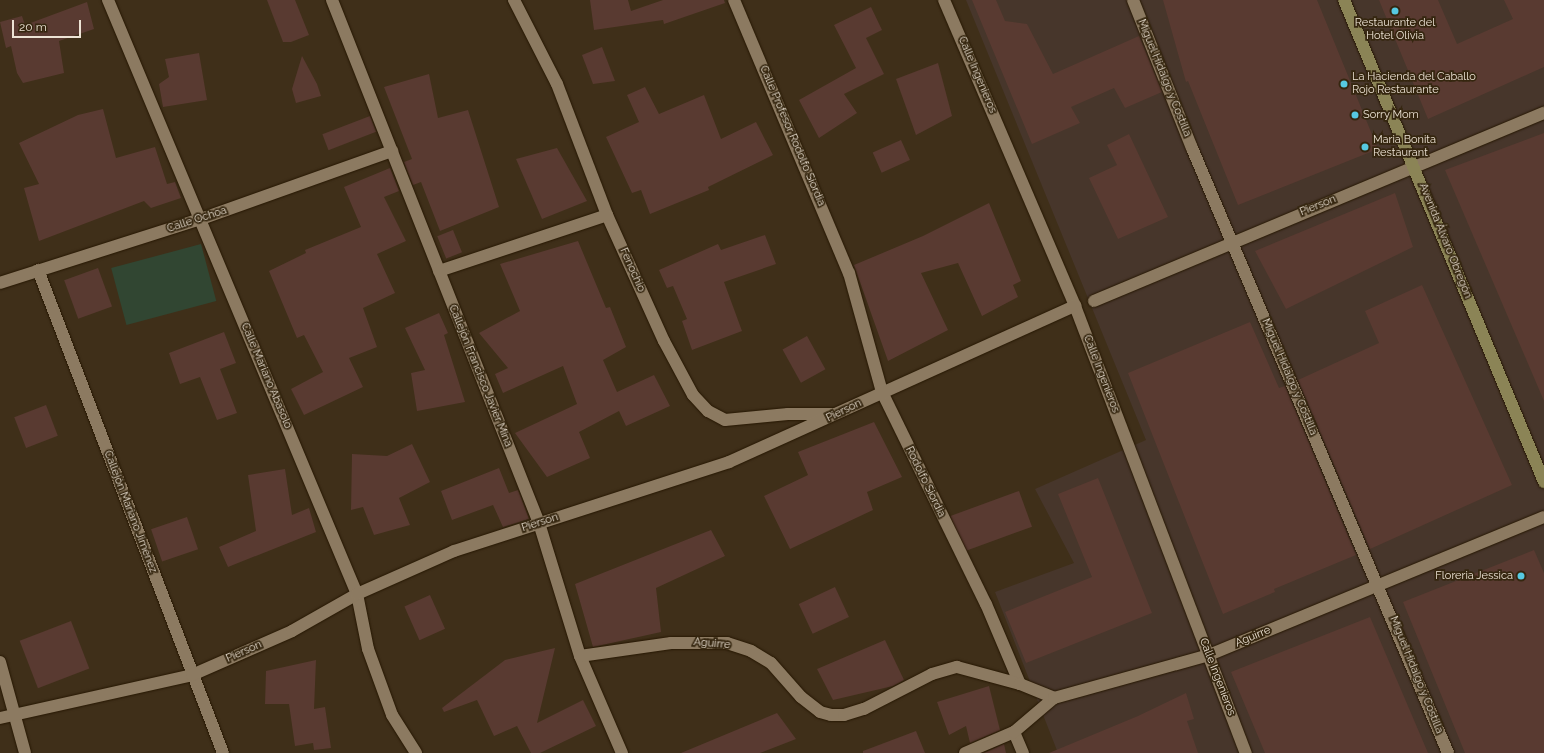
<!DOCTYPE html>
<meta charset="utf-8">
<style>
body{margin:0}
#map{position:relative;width:1544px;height:753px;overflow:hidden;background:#3f2f19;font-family:Raleway,sans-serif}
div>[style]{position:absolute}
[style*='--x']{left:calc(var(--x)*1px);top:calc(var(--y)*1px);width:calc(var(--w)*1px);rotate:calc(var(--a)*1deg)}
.commercial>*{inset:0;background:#47362b}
.green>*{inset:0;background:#314632;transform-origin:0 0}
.building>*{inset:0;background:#593a31;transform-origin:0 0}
.roads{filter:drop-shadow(0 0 1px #261702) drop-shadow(0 0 1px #261702)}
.street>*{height:12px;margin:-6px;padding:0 6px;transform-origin:6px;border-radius:6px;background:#8c7a61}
.secondary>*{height:12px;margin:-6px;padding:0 6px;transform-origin:6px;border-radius:6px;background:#8b8456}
.dots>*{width:11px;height:11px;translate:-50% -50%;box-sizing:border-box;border:2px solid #35260f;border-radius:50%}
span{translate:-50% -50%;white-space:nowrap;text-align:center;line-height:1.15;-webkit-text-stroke:3.5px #35260f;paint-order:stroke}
.poi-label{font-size:11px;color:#ede3d5}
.left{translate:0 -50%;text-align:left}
.right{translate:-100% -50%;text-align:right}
.street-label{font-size:11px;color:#ede3d5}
.scale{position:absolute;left:12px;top:20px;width:69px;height:18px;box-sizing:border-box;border:2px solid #ede3d5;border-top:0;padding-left:5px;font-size:12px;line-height:14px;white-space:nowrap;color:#ede3d5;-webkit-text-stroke:3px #35260f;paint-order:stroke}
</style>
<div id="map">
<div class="commercial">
<i style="clip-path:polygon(966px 0,1544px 0,1544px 753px,1058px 753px,995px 592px,1074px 563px,1035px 489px,1146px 440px)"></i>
</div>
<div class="green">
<i style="left:201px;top:244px;width:59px;height:93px;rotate:75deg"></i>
</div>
<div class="building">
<i style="clip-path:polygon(267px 0,295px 0,309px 35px,291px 42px,283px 42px)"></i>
<i style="clip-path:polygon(590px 0,628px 0,631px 11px,663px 0,724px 0,725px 3px,664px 24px,663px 20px,594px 30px)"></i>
<i style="clip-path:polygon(972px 0,996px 0,1005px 21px,1027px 24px,1053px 74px,1139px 36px,1162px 92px,1125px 108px,1114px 88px,1071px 107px,1080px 123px,1032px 144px)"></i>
<i style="clip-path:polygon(1163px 0,1317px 0,1378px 149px,1238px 205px,1188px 81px,1186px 82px)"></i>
<i style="clip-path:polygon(1379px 0,1438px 0,1457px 44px,1513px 19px,1504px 0,1544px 0,1544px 67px,1428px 119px)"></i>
<i style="clip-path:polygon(87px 2px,94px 29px,59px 41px,64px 73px,23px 83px,17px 73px,11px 46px,6px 48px,0 22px,22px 16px,25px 25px)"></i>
<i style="clip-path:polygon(871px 7px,882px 30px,866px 38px,884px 74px,844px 94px,857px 113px,819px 138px,799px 100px,856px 68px,834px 25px)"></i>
<i style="clip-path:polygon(602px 47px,615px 81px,593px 84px,582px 55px)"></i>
<i style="clip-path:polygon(199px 53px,207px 100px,163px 107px,159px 84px,169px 77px,165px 59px)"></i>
<i style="clip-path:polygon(302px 56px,317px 84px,321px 96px,296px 103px,292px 89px)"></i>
<i style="clip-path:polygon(938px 63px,952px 116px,916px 135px,896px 79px)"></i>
<i style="clip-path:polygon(429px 74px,438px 118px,468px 110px,499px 207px,440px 231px,421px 182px,413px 185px,404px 162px,412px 159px,384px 87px)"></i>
<i style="clip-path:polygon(645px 87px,659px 114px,704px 95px,721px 139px,756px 122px,773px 155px,708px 187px,709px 190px,650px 214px,641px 190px,632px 193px,606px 137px,639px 122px,627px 95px)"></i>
<i style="clip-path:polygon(103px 109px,116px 158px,155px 147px,167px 184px,175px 182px,181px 198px,151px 208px,144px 201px,39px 241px,24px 188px,39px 184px,19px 143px,78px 115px)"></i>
<i style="left:370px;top:116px;width:17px;height:51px;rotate:69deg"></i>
<i style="clip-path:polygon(1544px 133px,1544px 401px,1445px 170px)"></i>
<i style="clip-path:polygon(1129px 134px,1168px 217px,1118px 239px,1089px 178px,1117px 165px,1107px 145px)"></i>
<i style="left:901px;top:140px;width:22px;height:31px;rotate:66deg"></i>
<i style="clip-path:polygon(557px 148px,587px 201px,542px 219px,516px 159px)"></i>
<i style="clip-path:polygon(390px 168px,399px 191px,384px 197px,406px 241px,377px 254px,395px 293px,363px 308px,377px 347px,349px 358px,363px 387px,304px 415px,291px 389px,323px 372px,304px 335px,297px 338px,269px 271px,306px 253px,305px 250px,361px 227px,344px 187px)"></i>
<i style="clip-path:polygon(1395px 193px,1413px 247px,1286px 309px,1255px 251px)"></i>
<i style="clip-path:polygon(989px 203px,1021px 281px,1013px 285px,1018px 297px,982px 316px,958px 263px,921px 273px,948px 330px,888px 361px,854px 265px,923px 236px)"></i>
<i style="left:453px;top:230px;width:24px;height:17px;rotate:68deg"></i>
<i style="clip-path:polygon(765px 235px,776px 264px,724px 282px,742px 331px,692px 350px,682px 321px,687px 319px,673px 286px,667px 288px,659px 270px,718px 244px,721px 250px)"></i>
<i style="clip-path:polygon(578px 241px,606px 308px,610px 307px,626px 347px,603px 360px,617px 392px,654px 375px,670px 406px,626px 426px,619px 411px,579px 432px,590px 458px,547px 477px,515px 433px,577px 404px,563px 366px,503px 393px,495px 374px,508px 368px,479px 333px,520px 311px,500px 264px)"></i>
<i style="left:98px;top:268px;width:41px;height:36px;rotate:70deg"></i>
<i style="clip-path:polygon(1422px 285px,1512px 485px,1370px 549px,1298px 380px,1379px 343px,1365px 311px)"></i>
<i style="clip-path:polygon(439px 313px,448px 333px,444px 335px,465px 402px,417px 411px,411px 373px,425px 370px,405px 328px)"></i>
<i style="clip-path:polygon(1250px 322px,1279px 388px,1285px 386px,1356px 555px,1274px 589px,1275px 592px,1223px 614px,1128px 373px)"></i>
<i style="clip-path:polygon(224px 332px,236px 363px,220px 369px,237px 413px,217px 420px,200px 377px,180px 384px,169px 353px)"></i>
<i style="left:807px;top:336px;width:38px;height:28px;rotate:61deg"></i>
<i style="left:46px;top:405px;width:33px;height:34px;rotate:69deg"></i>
<i style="clip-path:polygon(874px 422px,902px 477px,867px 492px,873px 510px,790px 549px,764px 496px,808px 475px,798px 452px)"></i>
<i style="clip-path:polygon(412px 444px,430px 482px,399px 498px,410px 525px,374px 535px,363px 507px,351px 510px,352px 454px,387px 456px)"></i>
<i style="clip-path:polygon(499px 468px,509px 493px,518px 490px,529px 519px,503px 527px,493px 505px,452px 520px,441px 491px)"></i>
<i style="clip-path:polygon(285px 469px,292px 515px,309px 508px,316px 532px,228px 567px,219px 547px,256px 531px,248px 475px)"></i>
<i style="clip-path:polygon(1098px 478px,1152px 613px,1026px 663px,1005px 612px,1092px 577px,1058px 494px)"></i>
<i style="left:1019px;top:491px;width:38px;height:73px;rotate:70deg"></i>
<i style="left:187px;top:517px;width:34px;height:38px;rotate:71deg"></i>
<i style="clip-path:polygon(711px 530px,725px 556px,656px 588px,661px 632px,593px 647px,575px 584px)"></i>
<i style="clip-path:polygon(1534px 550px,1544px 573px,1544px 753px,1465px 753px,1403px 602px)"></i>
<i style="left:835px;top:587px;width:33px;height:40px;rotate:65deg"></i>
<i style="left:430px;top:595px;width:37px;height:28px;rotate:66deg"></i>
<i style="clip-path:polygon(1370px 617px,1428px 753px,1265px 753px,1231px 672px)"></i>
<i style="left:71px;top:621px;width:51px;height:55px;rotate:69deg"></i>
<i style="clip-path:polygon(885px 640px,904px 680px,893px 686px,833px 700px,817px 669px)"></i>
<i style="clip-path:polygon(555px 648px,537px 723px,583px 700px,596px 726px,540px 753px,531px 753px,517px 726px,494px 736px,477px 700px,444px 712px,442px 708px,505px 660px)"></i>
<i style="clip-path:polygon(316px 660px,314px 709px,325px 707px,331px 748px,314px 750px,313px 743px,295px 746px,289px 704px,265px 704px,266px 671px)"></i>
<i style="clip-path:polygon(989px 686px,1000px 730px,970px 743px,966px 726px,949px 735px,937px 702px)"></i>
<i style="clip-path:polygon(1186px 693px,1194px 719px,1187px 721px,1198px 753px,1049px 753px,1138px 716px)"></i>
<i style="clip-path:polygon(777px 713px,796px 739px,760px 753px,681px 753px)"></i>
<i style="clip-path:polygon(916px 731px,925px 753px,863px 753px,863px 751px)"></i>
<i style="clip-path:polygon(1004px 744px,1006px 753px,984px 753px)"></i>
</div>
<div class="roads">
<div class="street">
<i style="--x:108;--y:0;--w:644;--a:67.26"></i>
<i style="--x:357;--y:594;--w:56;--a:78.7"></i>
<i style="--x:368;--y:649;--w:70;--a:70"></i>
<i style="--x:392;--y:715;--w:45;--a:57.7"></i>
<i style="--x:332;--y:0;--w:562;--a:68.41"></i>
<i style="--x:539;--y:523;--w:139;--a:72.9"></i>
<i style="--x:580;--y:656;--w:106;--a:66.6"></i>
<i style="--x:514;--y:0;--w:94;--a:62.9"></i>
<i style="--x:557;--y:84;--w:140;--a:69.1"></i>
<i style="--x:607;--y:215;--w:138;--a:65.7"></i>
<i style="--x:664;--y:341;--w:61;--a:61.8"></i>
<i style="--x:693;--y:395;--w:22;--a:47"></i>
<i style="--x:708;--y:411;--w:19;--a:28"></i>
<i style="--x:725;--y:420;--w:63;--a:-5.4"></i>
<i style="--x:788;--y:414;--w:46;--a:0"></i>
<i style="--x:734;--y:0;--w:296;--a:67.2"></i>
<i style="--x:849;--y:273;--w:123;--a:74.5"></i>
<i style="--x:882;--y:392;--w:236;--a:63.9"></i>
<i style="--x:986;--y:604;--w:87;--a:67"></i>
<i style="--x:944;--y:0;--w:333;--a:66.8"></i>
<i style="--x:1075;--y:306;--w:479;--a:69.1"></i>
<i style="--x:1133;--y:0;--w:159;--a:68.3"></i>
<i style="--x:1192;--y:148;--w:657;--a:67.06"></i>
<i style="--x:38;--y:270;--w:517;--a:69.04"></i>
<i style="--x:439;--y:271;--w:177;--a:-18.4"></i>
<i style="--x:0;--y:283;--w:211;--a:-17.7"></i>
<i style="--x:201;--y:219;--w:203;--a:-19.6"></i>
<i style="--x:1094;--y:301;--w:488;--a:-22.7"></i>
<i style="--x:580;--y:656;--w:92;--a:-8.1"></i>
<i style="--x:671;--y:643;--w:56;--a:0"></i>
<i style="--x:727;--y:643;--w:25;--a:18"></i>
<i style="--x:751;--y:651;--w:23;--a:31"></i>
<i style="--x:771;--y:663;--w:45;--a:48.6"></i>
<i style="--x:801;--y:697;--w:24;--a:38"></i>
<i style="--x:820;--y:712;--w:11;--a:15"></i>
<i style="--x:831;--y:715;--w:13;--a:0"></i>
<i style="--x:844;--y:715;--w:21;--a:-17"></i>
<i style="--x:864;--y:709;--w:76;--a:-27.2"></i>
<i style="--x:932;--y:674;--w:26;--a:-16"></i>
<i style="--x:957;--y:667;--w:65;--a:15.1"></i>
<i style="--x:1020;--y:684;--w:37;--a:22"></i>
<i style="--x:0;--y:662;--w:94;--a:74.6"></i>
<i style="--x:0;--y:718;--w:197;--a:-12.6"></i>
<i style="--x:192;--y:675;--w:109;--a:-23.7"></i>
<i style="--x:292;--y:631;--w:75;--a:-29.6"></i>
<i style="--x:357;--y:594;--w:106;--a:-23.9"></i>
<i style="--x:454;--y:551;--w:289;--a:-17.9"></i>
<i style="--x:729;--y:462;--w:380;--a:-24.3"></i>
<i style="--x:1014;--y:732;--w:23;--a:67"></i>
<i style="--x:965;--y:753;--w:53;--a:-23.2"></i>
<i style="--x:1014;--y:732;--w:52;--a:-40.4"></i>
<i style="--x:1054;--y:698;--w:161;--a:-15.5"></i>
<i style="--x:1209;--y:655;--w:362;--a:-22.4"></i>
</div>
<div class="secondary">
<i style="--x:1344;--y:0;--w:522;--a:67.46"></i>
</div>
</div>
<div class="dots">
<i style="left:1395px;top:11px;background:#56c9e1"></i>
<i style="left:1344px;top:84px;background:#56c9e1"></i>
<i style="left:1355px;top:115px;background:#56c9e1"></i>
<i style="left:1365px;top:147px;background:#56c9e1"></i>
<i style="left:1521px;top:576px;background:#56c9e1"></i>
</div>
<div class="poi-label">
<span style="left:1395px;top:30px">Restaurante del<br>Hotel Olivia</span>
<span class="left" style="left:1352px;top:84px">La Hacienda del Caballo<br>Rojo Restaurante</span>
<span class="left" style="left:1363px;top:115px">Sorry Mom</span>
<span class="left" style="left:1373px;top:147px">Maria Bonita<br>Restaurant</span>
<span class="right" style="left:1513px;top:576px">Floreria Jessica</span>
</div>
<div class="street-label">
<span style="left:977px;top:75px;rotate:67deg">Calle Ingenieros</span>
<span style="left:1164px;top:78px;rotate:68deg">Miguel Hidalgo y Costilla</span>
<span style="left:792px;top:136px;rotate:67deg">Calle Profesor Rodolfo Siordia</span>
<span style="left:1318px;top:206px;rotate:-22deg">Pierson</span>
<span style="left:197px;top:220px;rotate:-18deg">Calle Ochoa</span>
<span style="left:1445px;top:241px;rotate:68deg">Avenida Álvaro Obregón</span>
<span style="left:632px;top:270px;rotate:66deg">Fenochio</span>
<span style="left:1101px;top:374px;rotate:69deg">Calle Ingenieros</span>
<span style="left:266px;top:376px;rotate:67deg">Calle Mariano Abasolo</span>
<span style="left:480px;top:376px;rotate:68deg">Callejón Francisco Javier Mina</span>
<span style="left:1289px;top:377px;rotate:67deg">Miguel Hidalgo y Costilla</span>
<span style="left:844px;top:411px;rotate:-26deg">Pierson</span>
<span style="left:925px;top:482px;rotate:64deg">Rodolfo Siordia</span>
<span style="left:130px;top:512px;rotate:69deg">Callejón Mariano Jiménez</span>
<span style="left:540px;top:523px;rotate:-18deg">Pierson</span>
<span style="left:1253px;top:637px;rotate:-23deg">Aguirre</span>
<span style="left:712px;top:644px;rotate:5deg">Aguirre</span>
<span style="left:244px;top:652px;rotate:-24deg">Pierson</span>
<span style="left:1416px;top:675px;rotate:68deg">Miguel Hidalgo y Costilla</span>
<span style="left:1217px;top:677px;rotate:69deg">Calle Ingenieros</span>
</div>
<div class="scale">20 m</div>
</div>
